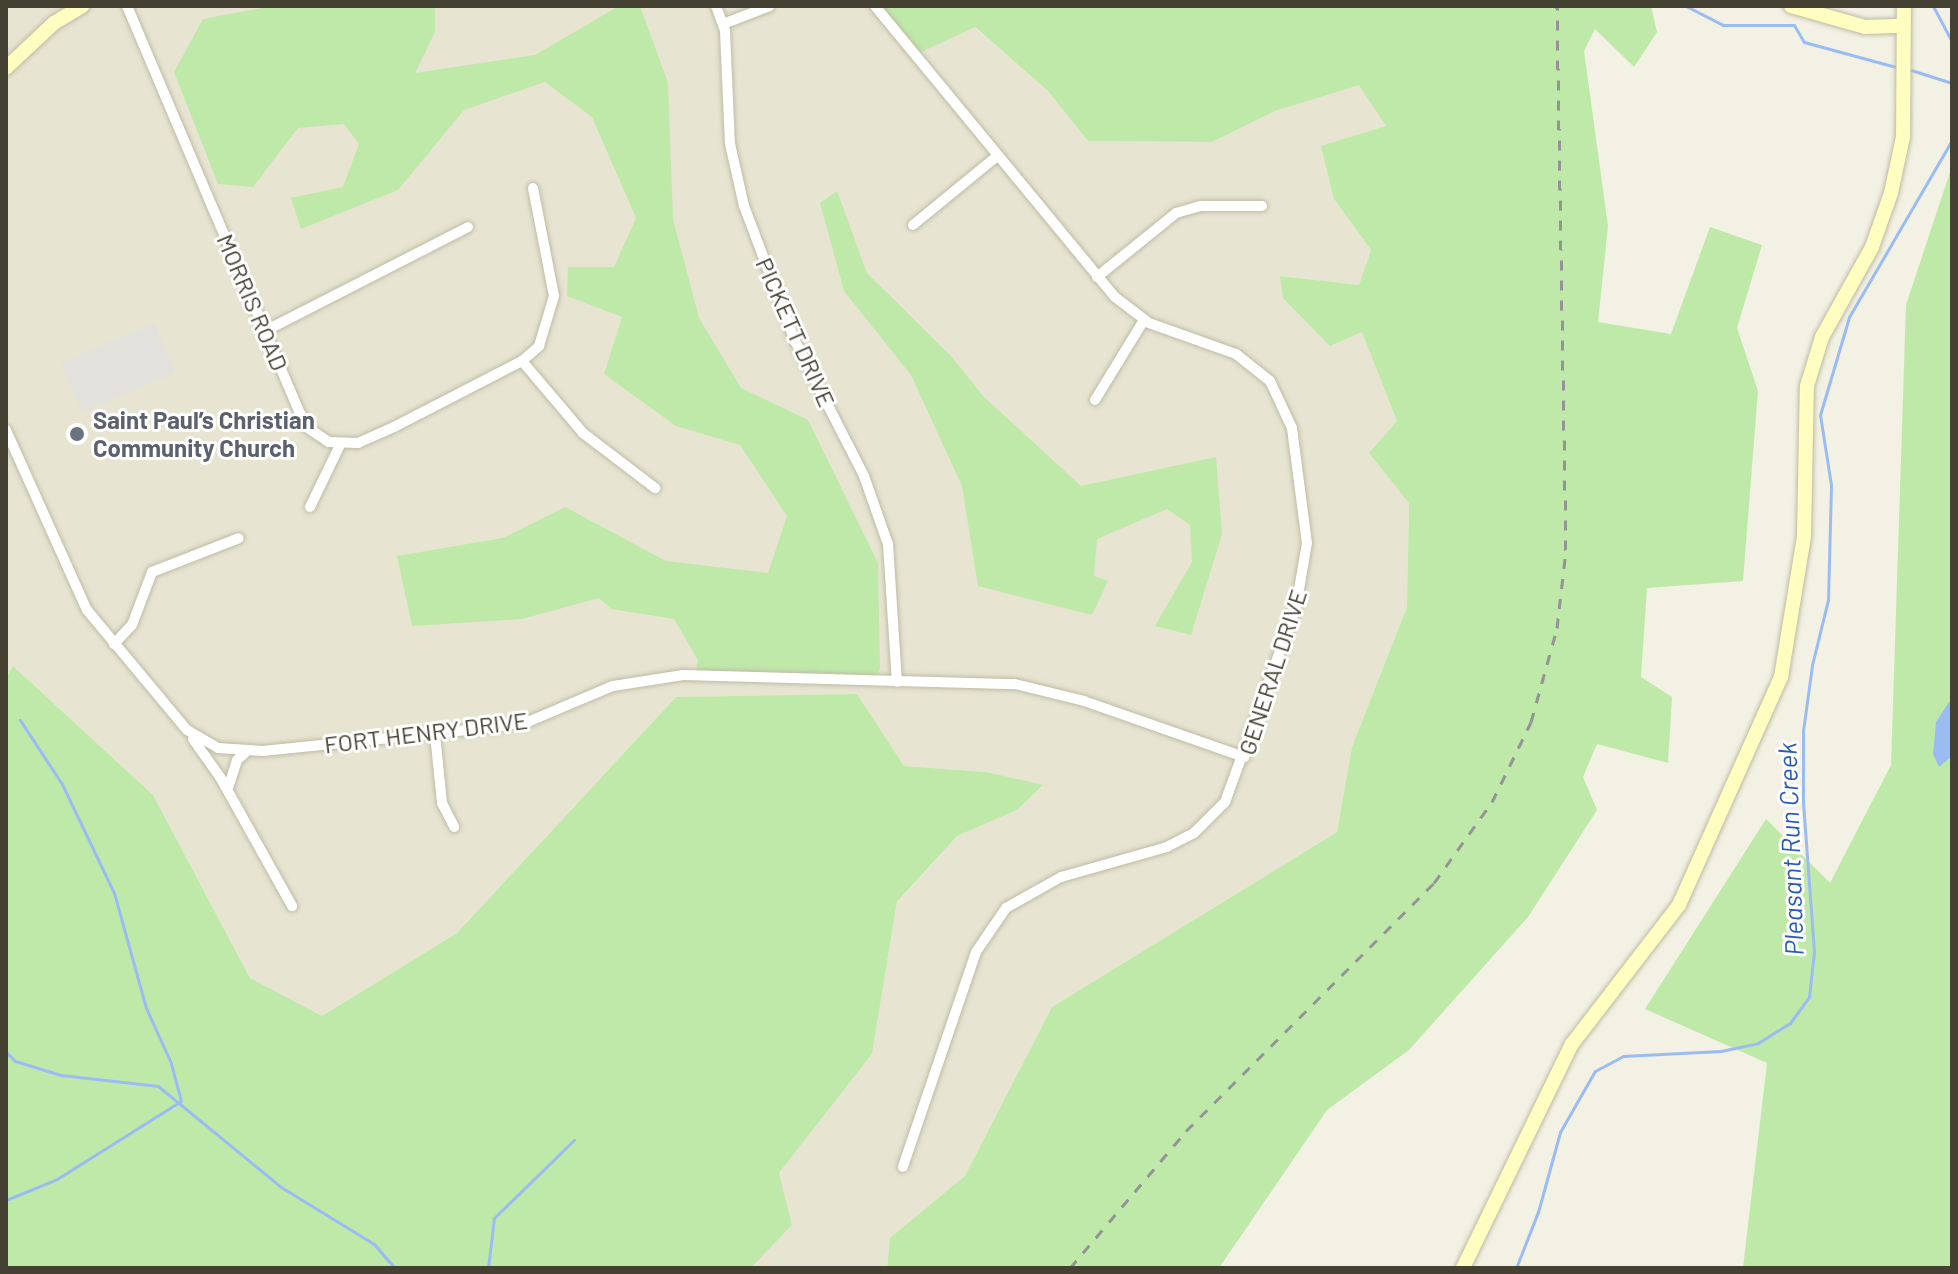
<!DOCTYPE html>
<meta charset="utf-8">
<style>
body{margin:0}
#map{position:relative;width:1958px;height:1274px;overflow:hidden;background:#f2f1e3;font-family:Barlow,sans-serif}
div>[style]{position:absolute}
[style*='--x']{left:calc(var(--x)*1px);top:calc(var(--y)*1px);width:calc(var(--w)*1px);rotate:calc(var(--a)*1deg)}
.residential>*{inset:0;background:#e7e4d1}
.green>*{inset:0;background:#bfe9a9}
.parking>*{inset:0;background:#e3e1dc;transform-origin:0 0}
.water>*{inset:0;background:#9bbcf3}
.stream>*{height:3px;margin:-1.5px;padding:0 1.5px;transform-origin:1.5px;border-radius:1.5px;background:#9bbcf3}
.roads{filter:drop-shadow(0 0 2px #bebba5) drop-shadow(0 0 2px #bebba5)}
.street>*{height:10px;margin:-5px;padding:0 5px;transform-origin:5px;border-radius:5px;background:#fff}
.secondary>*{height:14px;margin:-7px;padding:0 7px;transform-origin:7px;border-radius:7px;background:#fffdc0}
.rail>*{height:3px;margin-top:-1.5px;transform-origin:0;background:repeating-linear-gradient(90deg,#949494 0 10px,transparent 0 20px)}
.dots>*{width:22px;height:22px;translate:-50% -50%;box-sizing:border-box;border:4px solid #fff;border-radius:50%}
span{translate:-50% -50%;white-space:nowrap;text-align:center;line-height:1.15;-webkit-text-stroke:6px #fff;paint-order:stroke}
.street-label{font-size:24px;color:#444133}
.worship-label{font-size:24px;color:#5b616d;font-weight:700}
.left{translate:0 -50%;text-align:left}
.water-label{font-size:26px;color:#285bb5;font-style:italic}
.frame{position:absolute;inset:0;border:8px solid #444133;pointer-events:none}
</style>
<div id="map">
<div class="residential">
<i style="clip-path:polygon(6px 6px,875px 6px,974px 27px,1048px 91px,1088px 141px,1212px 142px,1275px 111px,1359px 84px,1387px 126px,1334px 199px,1371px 250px,1359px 285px,1280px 276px,1362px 331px,1397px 421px,1369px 453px,1409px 502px,1407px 607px,1352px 747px,1337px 832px,1052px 1007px,965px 1177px,890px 1238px,887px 1268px,751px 1268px,792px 1225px,779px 1173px,872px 1054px,897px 903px,957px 836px,1017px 810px,1042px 786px,986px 772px,904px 766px,857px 694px,676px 697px,457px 933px,322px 1016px,250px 978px,153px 795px,13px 666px,6px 678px)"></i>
</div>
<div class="green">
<i style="clip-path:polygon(272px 6px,435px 6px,435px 32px,415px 73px,535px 55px,619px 6px,640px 6px,668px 83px,673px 219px,699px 318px,741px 388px,808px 420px,878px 563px,880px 668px,871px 682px,695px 676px,698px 660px,674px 619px,611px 609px,599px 598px,522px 619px,412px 626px,397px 556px,503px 538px,565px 507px,666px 561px,768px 573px,787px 516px,740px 445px,676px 426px,604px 374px,622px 317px,567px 296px,568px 267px,614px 267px,636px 218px,592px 117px,545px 82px,464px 110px,398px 190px,301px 229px,291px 198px,343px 187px,359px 144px,344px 124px,298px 128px,253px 187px,218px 184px,174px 72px,203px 19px)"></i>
<i style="clip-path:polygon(875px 6px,1651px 6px,1657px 32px,1634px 67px,1595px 29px,1584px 51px,1608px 226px,1598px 322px,1671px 334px,1710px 227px,1762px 245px,1737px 328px,1758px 391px,1743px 581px,1647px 588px,1641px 677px,1672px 697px,1668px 763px,1597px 744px,1583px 777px,1597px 810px,1528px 917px,1409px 1050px,1327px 1110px,1219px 1268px,887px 1268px,890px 1238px,965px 1176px,1052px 1007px,1337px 832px,1352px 747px,1407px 607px,1409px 503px,1369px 453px,1397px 421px,1362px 332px,1330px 346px,1283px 298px,1280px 276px,1359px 285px,1371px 250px,1334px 199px,1321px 146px,1386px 126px,1359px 85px,1275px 111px,1212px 142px,1088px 141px,1048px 91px,975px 27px,915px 55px)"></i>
<i style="clip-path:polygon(1952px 166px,1952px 1268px,1743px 1268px,1767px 1063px,1645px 1009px,1766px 819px,1830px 883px,1891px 765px,1906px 305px)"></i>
<i style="clip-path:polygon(837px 191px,867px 273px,951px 356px,983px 396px,1081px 486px,1216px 457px,1222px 534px,1191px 635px,1155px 626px,1192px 562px,1190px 525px,1167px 509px,1097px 539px,1094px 576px,1108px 581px,1092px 615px,978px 586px,962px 486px,911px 375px,844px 291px,820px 203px)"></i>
<i style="clip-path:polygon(13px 666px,153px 795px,250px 978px,322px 1016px,457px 933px,676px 697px,857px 694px,904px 766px,986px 772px,1043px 785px,1017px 810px,957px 836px,897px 902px,872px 1054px,779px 1173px,792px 1225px,751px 1268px,6px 1268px,6px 678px)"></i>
</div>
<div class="parking">
<i style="left:154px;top:323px;width:54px;height:101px;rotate:67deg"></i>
</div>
<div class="water">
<i style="clip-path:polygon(1951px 699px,1952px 756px,1939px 767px,1933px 754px,1936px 722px)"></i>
</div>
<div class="stream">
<i style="--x:1686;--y:6;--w:42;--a:27.2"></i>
<i style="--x:1723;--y:25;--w:71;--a:0"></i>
<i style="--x:1794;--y:25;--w:20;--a:60"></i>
<i style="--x:1804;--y:42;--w:99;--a:15.2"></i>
<i style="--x:1933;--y:6;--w:40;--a:62"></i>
<i style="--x:1908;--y:69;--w:46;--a:17.7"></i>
<i style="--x:6;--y:1052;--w:13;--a:45"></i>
<i style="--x:15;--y:1061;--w:48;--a:16.9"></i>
<i style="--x:61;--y:1075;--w:98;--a:6.5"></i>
<i style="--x:158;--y:1086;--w:159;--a:39.4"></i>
<i style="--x:281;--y:1187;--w:109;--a:31.5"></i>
<i style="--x:374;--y:1244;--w:32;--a:49"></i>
<i style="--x:6;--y:1200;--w:55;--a:-22.4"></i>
<i style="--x:57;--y:1179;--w:146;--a:-32.2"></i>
<i style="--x:181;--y:1101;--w:39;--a:-105"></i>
<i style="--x:171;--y:1063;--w:60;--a:-114.4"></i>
<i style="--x:146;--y:1008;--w:119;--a:-105.5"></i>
<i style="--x:114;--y:893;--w:121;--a:-115.5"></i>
<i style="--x:62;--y:784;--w:77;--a:-123.3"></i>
<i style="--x:488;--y:1268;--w:50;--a:-83.2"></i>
<i style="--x:494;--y:1218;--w:112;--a:-44.3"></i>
<i style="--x:1516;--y:1268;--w:60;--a:-68.6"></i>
<i style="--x:1538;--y:1212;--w:83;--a:-74.6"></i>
<i style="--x:1560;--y:1132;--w:70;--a:-60.2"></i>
<i style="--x:1595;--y:1071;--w:32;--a:-28"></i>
<i style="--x:1623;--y:1056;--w:98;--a:-2.9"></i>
<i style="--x:1721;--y:1051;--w:38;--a:-12"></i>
<i style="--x:1758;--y:1043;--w:38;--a:-32"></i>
<i style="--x:1790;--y:1023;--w:32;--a:-54"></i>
<i style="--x:1809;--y:997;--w:45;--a:-83.7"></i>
<i style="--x:1814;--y:952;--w:150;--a:-94.2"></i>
<i style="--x:1803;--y:802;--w:71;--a:-90"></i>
<i style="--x:1803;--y:731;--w:67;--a:-82.2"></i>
<i style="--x:1812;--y:665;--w:67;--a:-76.2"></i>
<i style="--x:1828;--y:600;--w:115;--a:-88.5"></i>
<i style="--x:1831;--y:485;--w:71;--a:-98.9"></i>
<i style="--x:1820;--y:415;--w:102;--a:-73.5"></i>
<i style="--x:1849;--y:317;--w:205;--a:-59.8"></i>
</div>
<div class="roads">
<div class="street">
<i style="--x:127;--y:6;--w:442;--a:67"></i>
<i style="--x:300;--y:413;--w:17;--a:62"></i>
<i style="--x:308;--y:428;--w:25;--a:34"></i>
<i style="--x:329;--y:442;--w:29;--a:2"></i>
<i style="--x:358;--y:443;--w:39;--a:-24"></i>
<i style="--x:394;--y:427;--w:144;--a:-27.3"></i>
<i style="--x:522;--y:361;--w:23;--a:-41"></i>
<i style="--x:539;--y:346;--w:52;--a:-73.3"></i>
<i style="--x:554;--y:296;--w:110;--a:-101"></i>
<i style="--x:716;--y:6;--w:27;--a:70"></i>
<i style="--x:725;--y:31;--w:113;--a:87.5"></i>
<i style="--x:730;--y:144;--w:64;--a:77.3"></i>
<i style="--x:744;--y:206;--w:144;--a:69.3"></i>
<i style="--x:795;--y:341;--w:152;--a:62.9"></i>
<i style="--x:864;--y:476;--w:72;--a:70.6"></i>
<i style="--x:888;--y:544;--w:138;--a:86.3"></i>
<i style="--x:875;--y:6;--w:377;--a:50.5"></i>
<i style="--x:1115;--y:297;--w:43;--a:37.4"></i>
<i style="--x:1149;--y:323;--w:92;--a:19.6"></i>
<i style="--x:1236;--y:354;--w:43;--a:38.5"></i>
<i style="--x:1270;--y:381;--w:52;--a:64.9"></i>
<i style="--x:1292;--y:428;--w:116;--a:82.6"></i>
<i style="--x:1307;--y:543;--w:65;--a:99.8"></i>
<i style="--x:1296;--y:607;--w:208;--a:110"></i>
<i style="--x:1225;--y:802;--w:44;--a:135"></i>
<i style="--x:1194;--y:833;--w:30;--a:153"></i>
<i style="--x:1167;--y:847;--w:110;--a:164.2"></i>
<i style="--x:1061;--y:877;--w:63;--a:150.6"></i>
<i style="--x:1006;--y:908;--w:53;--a:124.3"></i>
<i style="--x:976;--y:952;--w:227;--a:108.8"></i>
<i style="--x:723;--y:24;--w:50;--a:-21"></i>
<i style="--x:913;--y:225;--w:107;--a:-39.3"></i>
<i style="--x:1097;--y:277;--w:102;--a:-39"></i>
<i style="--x:1176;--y:213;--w:26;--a:-16"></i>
<i style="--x:1201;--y:206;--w:61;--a:0"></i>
<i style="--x:265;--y:331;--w:228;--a:-27.1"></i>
<i style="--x:522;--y:361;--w:94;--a:49.7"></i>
<i style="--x:583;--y:433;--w:91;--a:37.4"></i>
<i style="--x:1095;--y:400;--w:94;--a:-58.5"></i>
<i style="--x:6;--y:430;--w:197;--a:65.8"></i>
<i style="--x:87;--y:610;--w:156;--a:50.2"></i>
<i style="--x:187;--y:730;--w:36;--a:30"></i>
<i style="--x:218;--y:748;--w:45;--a:3.8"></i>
<i style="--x:263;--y:751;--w:232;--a:-5.9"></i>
<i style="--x:494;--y:727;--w:36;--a:-9"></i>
<i style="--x:530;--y:721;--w:90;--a:-22.9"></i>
<i style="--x:613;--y:686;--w:71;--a:-8.9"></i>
<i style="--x:683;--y:675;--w:332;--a:1.6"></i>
<i style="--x:1015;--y:684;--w:71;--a:13.8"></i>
<i style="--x:1084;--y:701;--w:170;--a:19.3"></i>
<i style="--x:310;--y:507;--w:69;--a:-64.2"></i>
<i style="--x:114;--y:644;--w:26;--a:-47"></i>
<i style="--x:132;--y:625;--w:57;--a:-69.3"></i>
<i style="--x:152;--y:572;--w:93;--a:-21.3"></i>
<i style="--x:435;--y:734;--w:69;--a:84.2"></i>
<i style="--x:442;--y:803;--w:27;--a:63"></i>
<i style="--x:193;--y:739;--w:47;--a:54.6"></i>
<i style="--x:220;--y:777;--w:148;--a:60.8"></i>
<i style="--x:228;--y:788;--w:29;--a:-72"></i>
<i style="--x:237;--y:760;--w:12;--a:-42"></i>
</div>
<div class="secondary">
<i style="--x:1791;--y:6;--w:77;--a:15.8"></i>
<i style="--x:1865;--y:27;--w:37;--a:-2"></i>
<i style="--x:6;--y:68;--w:66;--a:-43.2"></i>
<i style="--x:54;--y:23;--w:33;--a:-31"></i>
<i style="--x:1463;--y:1268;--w:249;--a:-64.1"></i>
<i style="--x:1572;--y:1044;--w:175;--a:-52.4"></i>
<i style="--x:1679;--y:905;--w:250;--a:-65.9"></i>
<i style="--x:1781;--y:677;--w:143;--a:-80.7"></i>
<i style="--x:1804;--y:536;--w:150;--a:-88.9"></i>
<i style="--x:1807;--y:386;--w:51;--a:-73"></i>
<i style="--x:1822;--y:337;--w:103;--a:-60.9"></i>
<i style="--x:1872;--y:247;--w:57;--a:-70.6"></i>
<i style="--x:1891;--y:193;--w:57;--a:-77.9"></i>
<i style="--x:1903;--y:137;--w:131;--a:-89.6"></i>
</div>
</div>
<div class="rail">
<i style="--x:1070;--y:1268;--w:180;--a:-49.7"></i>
<i style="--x:1186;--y:1131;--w:351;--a:-45"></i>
<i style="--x:1434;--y:883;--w:100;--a:-54.4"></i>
<i style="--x:1492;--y:802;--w:89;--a:-64"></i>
<i style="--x:1531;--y:722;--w:98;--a:-74.5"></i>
<i style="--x:1557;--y:628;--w:79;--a:-83.4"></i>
<i style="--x:1566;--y:550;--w:544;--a:-90.95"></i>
</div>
<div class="dots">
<i style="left:77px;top:434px;background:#6b7280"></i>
</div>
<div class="street-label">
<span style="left:253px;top:302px;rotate:67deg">MORRIS ROAD</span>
<span style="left:796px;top:332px;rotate:66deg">PICKETT DRIVE</span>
<span style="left:1272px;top:672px;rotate:-72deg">GENERAL DRIVE</span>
<span style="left:426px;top:732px;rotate:-7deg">FORT HENRY DRIVE</span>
</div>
<div class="worship-label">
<span class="left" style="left:93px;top:434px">Saint Paul’s Christian<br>Community Church</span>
</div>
<div class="water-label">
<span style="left:1790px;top:849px;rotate:-92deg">Pleasant Run Creek</span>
</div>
<div class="frame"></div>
</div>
